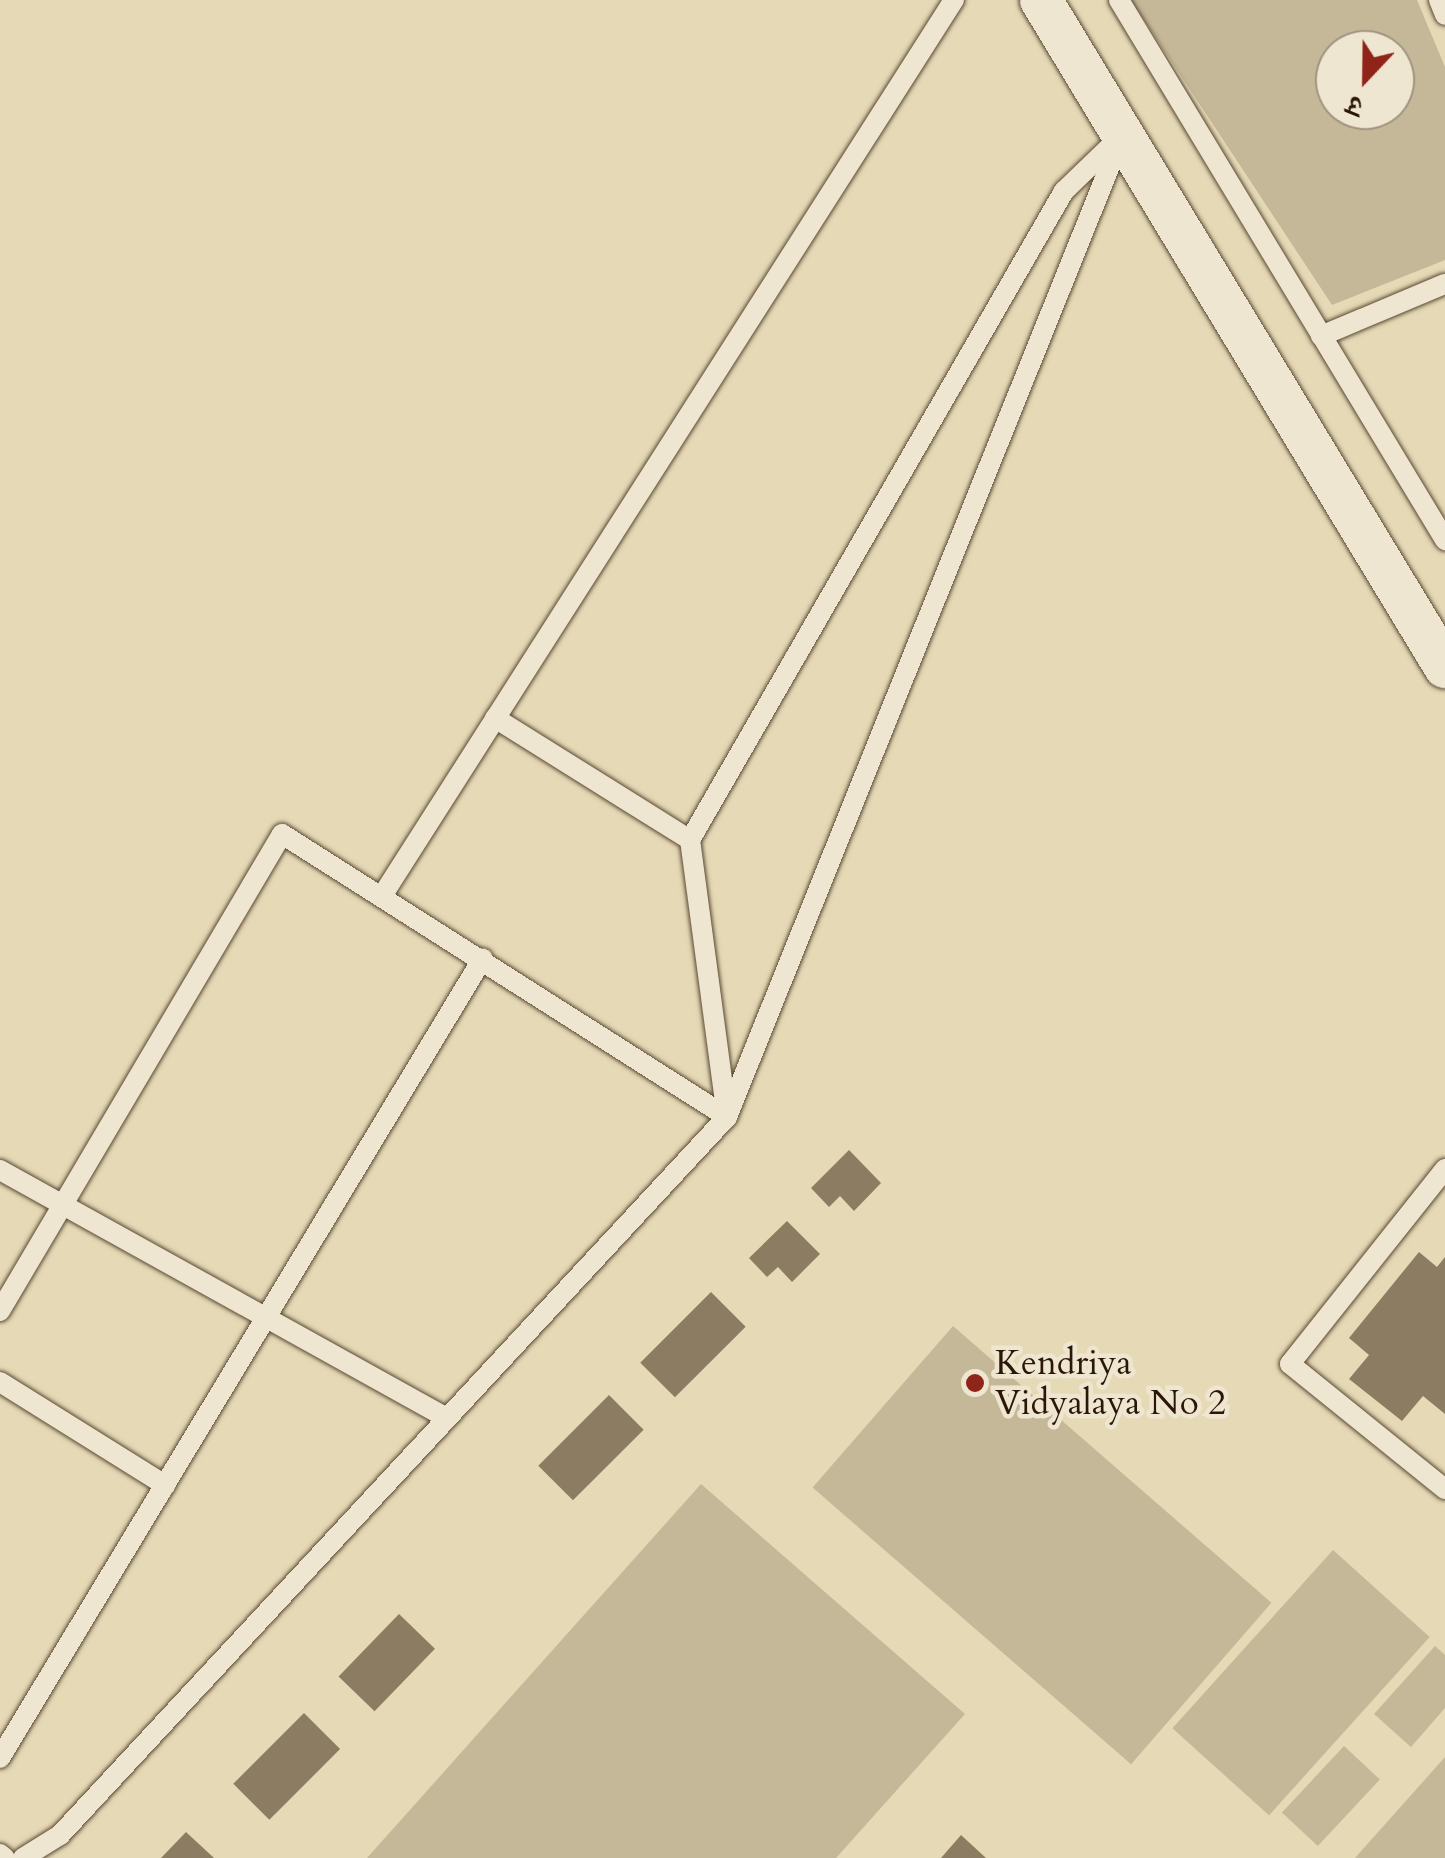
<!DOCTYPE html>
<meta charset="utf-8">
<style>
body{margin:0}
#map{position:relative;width:1445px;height:1858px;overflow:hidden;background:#e5d9b6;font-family:Cardo,"Noto Serif Devanagari",serif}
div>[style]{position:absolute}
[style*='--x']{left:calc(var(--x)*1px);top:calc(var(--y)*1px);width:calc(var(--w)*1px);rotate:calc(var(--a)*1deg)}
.green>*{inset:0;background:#c5b898;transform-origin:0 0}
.building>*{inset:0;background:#8c7c62;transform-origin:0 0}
.roads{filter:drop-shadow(0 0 2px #5a4832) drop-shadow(0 0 2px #5a4832)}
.lane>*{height:20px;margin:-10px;padding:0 10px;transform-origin:10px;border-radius:10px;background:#eee6d0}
.street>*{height:42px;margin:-21px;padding:0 21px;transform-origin:21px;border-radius:21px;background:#eee6d0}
.dots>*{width:28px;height:28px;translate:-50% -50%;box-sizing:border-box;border:5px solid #eee6d0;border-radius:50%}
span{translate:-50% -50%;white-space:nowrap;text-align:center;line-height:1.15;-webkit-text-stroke:9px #eee6d0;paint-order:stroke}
.poi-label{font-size:35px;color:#2b1706}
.left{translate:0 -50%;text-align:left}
.north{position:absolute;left:1315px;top:30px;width:100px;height:100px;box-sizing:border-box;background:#eee6d0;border:2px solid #a0937f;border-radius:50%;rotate:202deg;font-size:28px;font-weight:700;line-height:40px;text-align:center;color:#2b1706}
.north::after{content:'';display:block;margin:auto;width:35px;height:45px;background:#8f2418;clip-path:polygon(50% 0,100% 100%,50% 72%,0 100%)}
</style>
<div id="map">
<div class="green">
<i style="clip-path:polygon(evenodd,1131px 0,1417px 0,1445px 67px,1445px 260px,1332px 305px,1131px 0,1335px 50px,1395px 50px,1395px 110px,1335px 110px,1335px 50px)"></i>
<i style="left:953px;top:1326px;width:422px;height:214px;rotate:41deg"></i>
<i style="clip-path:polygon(701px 1484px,965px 1714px,836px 1858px,367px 1858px)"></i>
<i style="left:1333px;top:1550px;width:130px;height:240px;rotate:42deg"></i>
<i style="clip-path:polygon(1435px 1646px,1445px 1655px,1445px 1708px,1411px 1747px,1374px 1714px)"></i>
<i style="left:1344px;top:1746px;width:49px;height:91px;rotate:43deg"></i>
<i style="clip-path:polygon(1445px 1757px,1445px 1858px,1355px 1858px)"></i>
</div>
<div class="building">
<i style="clip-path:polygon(849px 1150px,881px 1183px,854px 1211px,840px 1196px,829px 1207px,811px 1188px)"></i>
<i style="clip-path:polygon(787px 1221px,820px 1254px,792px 1282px,778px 1267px,767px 1277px,749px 1258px)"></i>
<i style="clip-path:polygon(1419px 1252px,1437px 1267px,1445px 1257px,1445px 1414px,1423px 1396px,1402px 1421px,1349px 1379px,1369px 1355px,1349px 1338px)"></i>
<i style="left:711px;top:1292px;width:49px;height:100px;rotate:45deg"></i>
<i style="left:609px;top:1395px;width:49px;height:100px;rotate:45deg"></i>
<i style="left:399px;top:1614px;width:50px;height:87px;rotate:44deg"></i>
<i style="left:304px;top:1713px;width:51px;height:100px;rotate:45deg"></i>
<i style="clip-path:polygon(186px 1832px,214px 1858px,161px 1858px)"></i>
<i style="clip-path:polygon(961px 1835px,986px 1858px,941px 1858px)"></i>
</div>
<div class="roads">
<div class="lane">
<i style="--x:1119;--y:0;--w:631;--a:58.88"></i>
<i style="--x:1439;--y:0;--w:16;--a:68"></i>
<i style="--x:1321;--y:336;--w:134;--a:-22.8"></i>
<i style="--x:495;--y:718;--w:230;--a:32"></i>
<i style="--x:382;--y:896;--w:1063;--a:-57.45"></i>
<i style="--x:727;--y:1117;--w:279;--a:-97.6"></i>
<i style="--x:690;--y:840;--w:749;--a:-60.05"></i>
<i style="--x:1064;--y:191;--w:75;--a:-43.9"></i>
<i style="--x:1445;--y:1169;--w:249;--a:128.5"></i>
<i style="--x:1290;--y:1364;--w:199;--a:38.9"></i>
<i style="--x:0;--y:1170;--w:511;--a:29.02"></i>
<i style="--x:0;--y:1311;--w:554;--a:-59.41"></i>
<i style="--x:282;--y:834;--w:527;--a:32.45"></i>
<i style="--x:0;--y:1382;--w:195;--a:32"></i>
<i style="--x:0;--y:1758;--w:934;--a:-58.88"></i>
<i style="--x:0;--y:1854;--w:6;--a:39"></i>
<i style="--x:23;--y:1858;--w:44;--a:-31.9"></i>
<i style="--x:60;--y:1835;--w:980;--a:-47.11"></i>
<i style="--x:727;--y:1117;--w:1058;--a:-68.07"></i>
</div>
<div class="street">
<i style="--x:1041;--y:0;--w:780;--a:58.8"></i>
</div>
</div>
<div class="dots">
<i style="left:975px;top:1383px;background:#8f2418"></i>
</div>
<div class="poi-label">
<span class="left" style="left:995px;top:1383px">Kendriya<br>Vidyalaya No 2</span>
</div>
<div class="north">उ</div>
</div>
